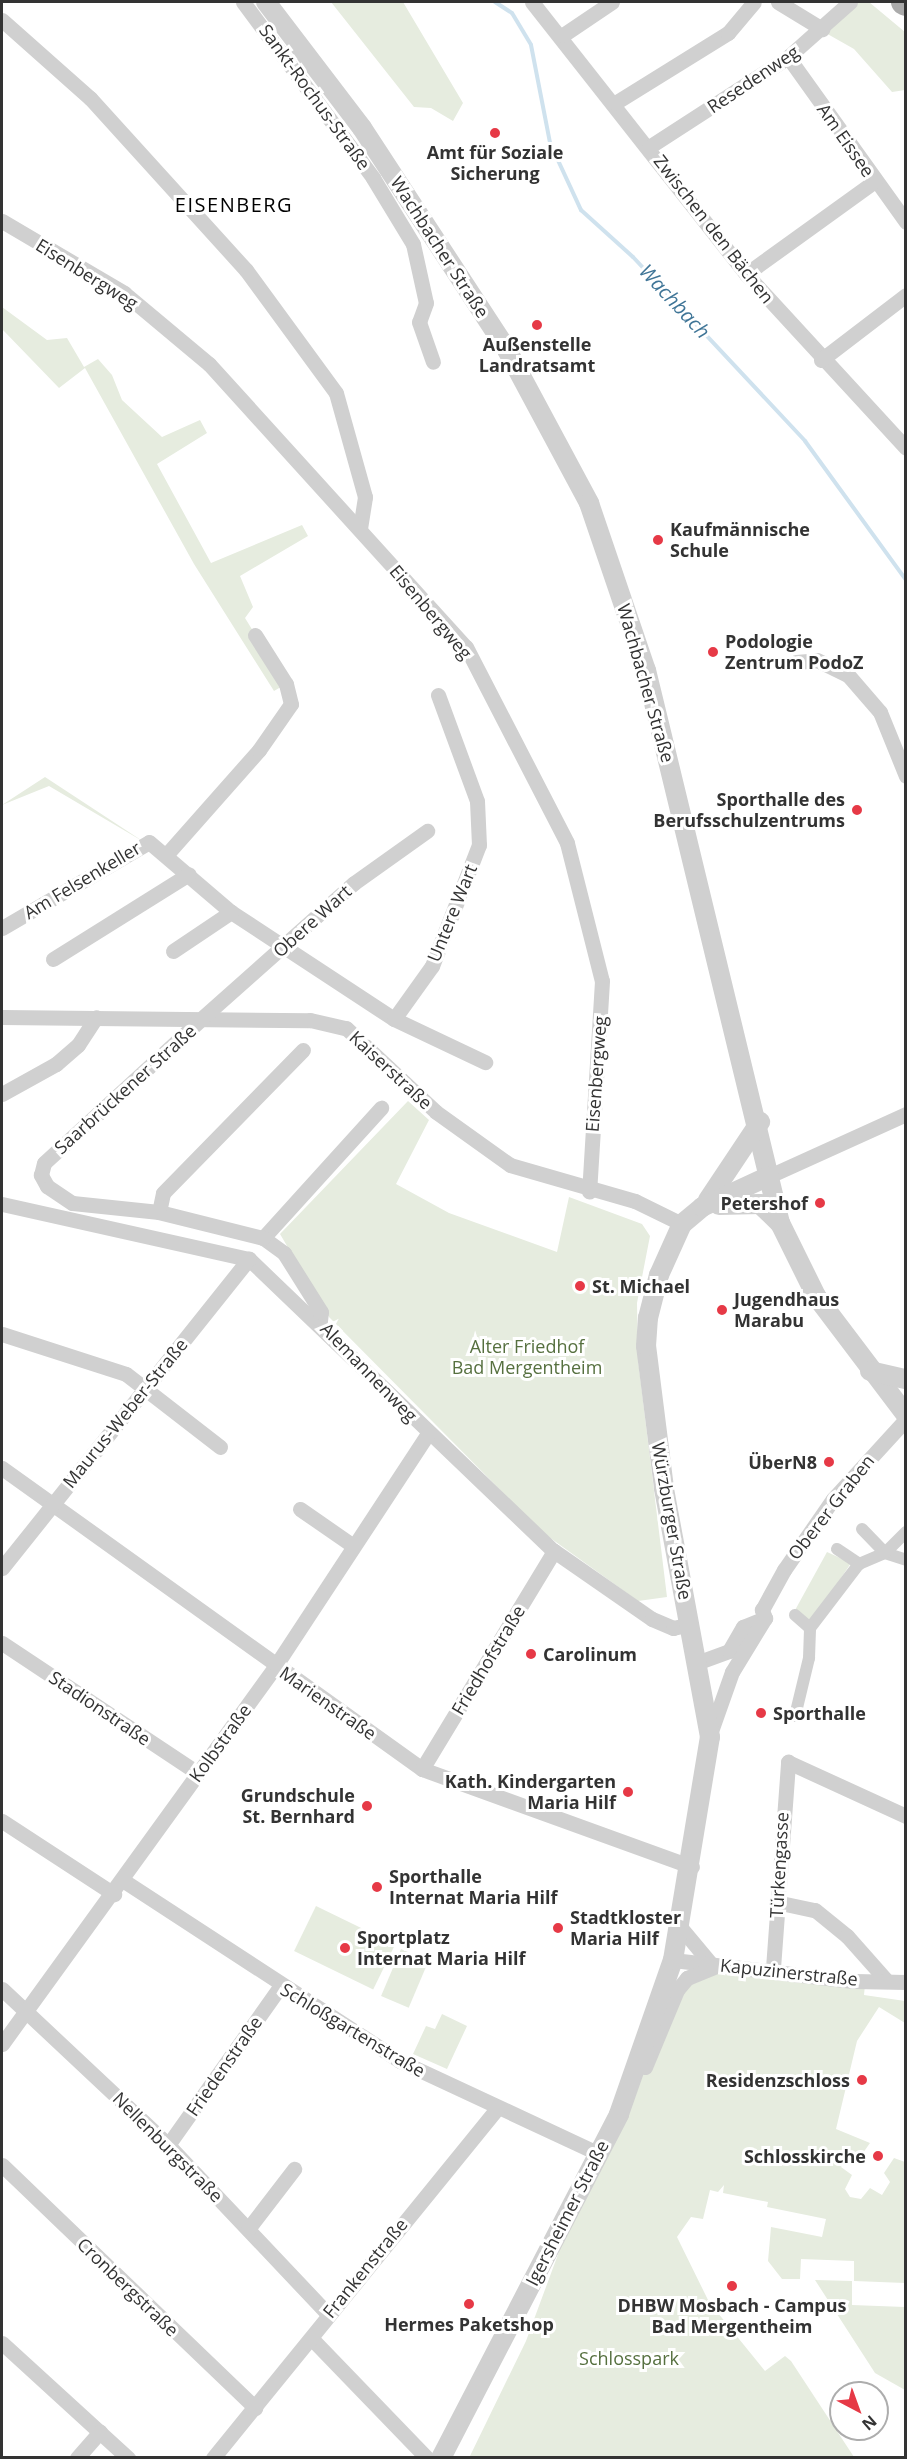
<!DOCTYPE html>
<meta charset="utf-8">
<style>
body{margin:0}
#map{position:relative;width:907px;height:2459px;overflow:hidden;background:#fff;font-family:"Open Sans",sans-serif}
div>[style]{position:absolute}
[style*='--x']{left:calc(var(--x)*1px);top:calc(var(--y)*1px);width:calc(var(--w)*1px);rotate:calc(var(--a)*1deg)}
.green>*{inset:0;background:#e6ecdf;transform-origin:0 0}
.stream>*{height:4px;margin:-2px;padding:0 2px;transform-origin:2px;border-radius:2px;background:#cfe2ee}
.pedestrian>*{height:12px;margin:-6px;padding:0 6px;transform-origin:6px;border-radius:6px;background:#d0d0d0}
.minor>*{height:15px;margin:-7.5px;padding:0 7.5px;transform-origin:7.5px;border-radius:7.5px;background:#d0d0d0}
.tertiary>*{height:20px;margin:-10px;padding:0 10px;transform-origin:10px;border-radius:10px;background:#d0d0d0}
.primary>*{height:26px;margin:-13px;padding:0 13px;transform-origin:13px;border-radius:13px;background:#ababab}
.dots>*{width:16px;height:16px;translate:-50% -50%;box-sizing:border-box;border:3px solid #fff;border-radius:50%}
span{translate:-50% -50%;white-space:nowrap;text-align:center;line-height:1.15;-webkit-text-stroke:6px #fff;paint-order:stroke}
.street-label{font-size:18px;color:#333}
.poi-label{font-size:18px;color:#333;font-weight:700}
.left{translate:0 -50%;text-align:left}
.right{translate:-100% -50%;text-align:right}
.park-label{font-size:18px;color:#56703f}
.neighbourhood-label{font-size:20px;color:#000;letter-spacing:1.5px}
.water-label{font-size:20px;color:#3f7597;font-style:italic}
.frame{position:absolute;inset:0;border:3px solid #333;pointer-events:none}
.north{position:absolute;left:829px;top:2381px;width:60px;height:60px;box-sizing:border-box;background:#fff;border:2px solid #adadad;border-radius:50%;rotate:139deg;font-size:16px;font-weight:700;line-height:24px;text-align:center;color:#333}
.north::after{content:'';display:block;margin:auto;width:21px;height:27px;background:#e63946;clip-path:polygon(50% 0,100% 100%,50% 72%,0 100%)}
</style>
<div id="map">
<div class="green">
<i style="clip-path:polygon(331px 2px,403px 2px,463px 103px,453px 121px,431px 108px,414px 107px)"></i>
<i style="clip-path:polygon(850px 2px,869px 2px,905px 32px,905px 90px,892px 92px,854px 49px,824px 32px)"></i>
<i style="clip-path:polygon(2px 307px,47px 340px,67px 338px,84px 367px,98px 359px,112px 375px,122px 400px,162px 437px,200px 420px,207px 433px,157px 464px,211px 563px,302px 525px,308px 536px,240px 576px,253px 607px,245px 618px,286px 684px,274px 691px,194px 564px,85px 368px,59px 388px,2px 329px)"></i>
<i style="clip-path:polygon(45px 777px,144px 842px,49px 786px,2px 805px)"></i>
<i style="clip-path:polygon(408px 1101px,429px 1120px,396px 1184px,449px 1213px,557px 1252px,569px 1197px,642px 1224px,650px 1236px,637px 1303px,638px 1360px,667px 1597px,638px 1601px,542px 1532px,329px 1317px,280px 1234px)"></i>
<i style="clip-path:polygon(827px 1552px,851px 1563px,811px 1623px,794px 1612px)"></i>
<i style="left:316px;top:1906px;width:88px;height:50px;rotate:26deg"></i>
<i style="left:401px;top:1949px;width:30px;height:51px;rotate:23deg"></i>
<i style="clip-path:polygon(723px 1972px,865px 1985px,864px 1995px,905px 2001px,905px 2023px,879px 2007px,857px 2041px,836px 2129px,870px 2143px,858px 2160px,848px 2154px,841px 2167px,852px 2175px,845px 2189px,850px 2197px,861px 2199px,870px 2188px,882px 2195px,890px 2182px,884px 2173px,894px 2158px,905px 2162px,905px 2283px,854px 2281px,854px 2261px,801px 2259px,800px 2279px,782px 2279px,768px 2261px,771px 2227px,822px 2237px,826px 2219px,767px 2207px,768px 2202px,723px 2193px,724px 2185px,718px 2192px,710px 2190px,703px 2219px,691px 2217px,677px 2237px,709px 2302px,765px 2371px,785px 2356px,791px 2361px,854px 2457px,469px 2458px,526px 2341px,594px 2157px,662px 2017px,692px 1980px)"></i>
<i style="clip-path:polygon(442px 2014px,467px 2026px,447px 2069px,413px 2054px,426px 2026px,435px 2029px)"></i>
<i style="clip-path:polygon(815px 2280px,852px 2281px,852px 2305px,905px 2307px,905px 2390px,875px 2373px)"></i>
</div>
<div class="stream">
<i style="--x:495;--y:2;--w:20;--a:33"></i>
<i style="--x:512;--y:13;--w:37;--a:59"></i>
<i style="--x:531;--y:45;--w:100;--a:79"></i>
<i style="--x:550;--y:143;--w:74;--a:65.2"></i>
<i style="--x:581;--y:210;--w:70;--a:42.1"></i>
<i style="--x:633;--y:257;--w:252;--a:46.9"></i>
<i style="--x:805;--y:441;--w:172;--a:54"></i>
</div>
<div class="pedestrian">
<i style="--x:862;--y:1529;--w:33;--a:46"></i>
<i style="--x:885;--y:1553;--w:22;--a:18"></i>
<i style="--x:837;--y:1549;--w:27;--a:34"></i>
<i style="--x:795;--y:1615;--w:20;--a:41"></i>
<i style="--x:795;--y:1716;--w:60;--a:-76.4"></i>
<i style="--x:809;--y:1658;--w:30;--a:-88"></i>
<i style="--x:810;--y:1628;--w:81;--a:-52.6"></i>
<i style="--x:859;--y:1564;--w:28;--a:-23"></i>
<i style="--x:885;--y:1553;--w:30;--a:-45"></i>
</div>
<div class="minor">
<i style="--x:243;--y:2;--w:219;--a:53.5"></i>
<i style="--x:373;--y:178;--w:77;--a:58.8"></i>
<i style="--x:413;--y:244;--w:60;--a:77.6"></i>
<i style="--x:426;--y:303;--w:20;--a:110"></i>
<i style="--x:419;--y:322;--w:42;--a:70.7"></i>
<i style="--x:532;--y:2;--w:346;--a:51.8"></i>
<i style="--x:746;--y:274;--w:236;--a:47.4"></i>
<i style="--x:778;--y:2;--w:52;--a:31.5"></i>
<i style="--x:2;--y:20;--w:118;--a:41.6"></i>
<i style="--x:90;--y:98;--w:232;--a:47.8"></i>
<i style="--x:246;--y:270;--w:152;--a:53.8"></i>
<i style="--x:336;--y:393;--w:108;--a:74.4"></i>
<i style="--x:365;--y:497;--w:32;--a:99"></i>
<i style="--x:563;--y:35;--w:59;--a:-34"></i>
<i style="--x:788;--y:57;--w:203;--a:54.4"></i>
<i style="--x:615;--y:103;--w:133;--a:-31.8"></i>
<i style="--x:728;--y:33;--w:40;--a:-50"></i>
<i style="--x:649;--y:147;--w:166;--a:-32.9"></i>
<i style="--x:788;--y:57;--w:83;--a:-41.6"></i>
<i style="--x:2;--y:221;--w:142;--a:30.5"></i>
<i style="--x:124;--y:293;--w:111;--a:39.9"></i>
<i style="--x:209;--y:364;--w:382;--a:47.8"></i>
<i style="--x:466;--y:647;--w:220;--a:62.7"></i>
<i style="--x:567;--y:843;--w:142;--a:75.8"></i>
<i style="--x:602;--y:981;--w:211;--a:93.5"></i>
<i style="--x:746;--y:274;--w:159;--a:-35.8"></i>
<i style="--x:821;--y:360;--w:107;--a:-37.4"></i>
<i style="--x:796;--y:662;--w:21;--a:-5"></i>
<i style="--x:817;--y:660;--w:34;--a:26"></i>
<i style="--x:848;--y:675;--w:49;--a:49.1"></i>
<i style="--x:880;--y:712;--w:69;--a:67.9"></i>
<i style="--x:167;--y:854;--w:139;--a:-48.5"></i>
<i style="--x:259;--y:750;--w:56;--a:-55.2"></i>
<i style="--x:291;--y:704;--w:21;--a:-104"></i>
<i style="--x:286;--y:684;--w:58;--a:-122.3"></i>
<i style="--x:2;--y:928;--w:170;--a:-30.3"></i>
<i style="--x:149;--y:842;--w:108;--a:40.5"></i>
<i style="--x:231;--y:912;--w:195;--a:33.3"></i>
<i style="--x:394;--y:1019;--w:101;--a:25.3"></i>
<i style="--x:173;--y:951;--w:70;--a:-33.9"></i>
<i style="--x:53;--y:959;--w:160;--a:-32"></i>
<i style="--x:2;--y:1017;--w:308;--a:0.6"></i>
<i style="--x:310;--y:1020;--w:37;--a:13"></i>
<i style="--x:346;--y:1028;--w:123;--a:43"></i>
<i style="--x:436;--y:1112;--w:91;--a:35.6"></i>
<i style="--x:510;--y:1165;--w:130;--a:16.1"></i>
<i style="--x:635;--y:1201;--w:52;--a:26.1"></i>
<i style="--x:394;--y:1019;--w:65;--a:-54.4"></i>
<i style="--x:432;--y:966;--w:130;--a:-68.8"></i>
<i style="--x:479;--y:845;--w:44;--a:-92.6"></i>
<i style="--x:477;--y:801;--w:113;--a:-110.2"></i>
<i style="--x:2;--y:1094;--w:62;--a:-29.1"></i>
<i style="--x:56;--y:1064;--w:29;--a:-41"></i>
<i style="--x:78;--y:1045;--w:33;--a:-57"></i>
<i style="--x:767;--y:1177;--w:153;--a:-24.4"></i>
<i style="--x:2;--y:1204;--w:253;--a:12.6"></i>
<i style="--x:249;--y:1259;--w:422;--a:43.8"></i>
<i style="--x:554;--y:1551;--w:119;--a:34.8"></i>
<i style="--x:652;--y:1619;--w:23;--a:23"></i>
<i style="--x:673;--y:1628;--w:18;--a:-13"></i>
<i style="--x:159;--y:1212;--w:19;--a:-78"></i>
<i style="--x:163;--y:1193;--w:200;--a:-45.6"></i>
<i style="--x:263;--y:1238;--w:176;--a:-47.8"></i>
<i style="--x:320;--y:1321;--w:9;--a:-84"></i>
<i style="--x:321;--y:1312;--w:70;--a:-122.1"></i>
<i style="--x:284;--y:1253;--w:26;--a:-144"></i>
<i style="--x:263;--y:1238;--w:107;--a:-166"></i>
<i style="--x:159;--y:1212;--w:87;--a:-174.1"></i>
<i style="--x:72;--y:1203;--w:30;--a:-146"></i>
<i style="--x:47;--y:1186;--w:13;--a:-119"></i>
<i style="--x:41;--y:1175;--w:12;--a:-76"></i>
<i style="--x:44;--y:1163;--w:214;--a:-42.5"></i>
<i style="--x:202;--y:1018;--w:203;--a:-41.6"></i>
<i style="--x:354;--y:883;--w:90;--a:-35.5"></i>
<i style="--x:2;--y:1334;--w:130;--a:17.9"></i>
<i style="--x:126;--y:1374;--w:119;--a:37.8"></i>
<i style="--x:2;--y:1468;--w:517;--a:35.63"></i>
<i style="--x:422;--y:1769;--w:287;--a:19.9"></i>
<i style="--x:300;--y:1509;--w:63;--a:34.7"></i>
<i style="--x:2;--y:1568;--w:396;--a:-51.4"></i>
<i style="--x:2;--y:1643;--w:235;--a:33.6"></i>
<i style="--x:699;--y:1662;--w:32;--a:-20"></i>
<i style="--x:729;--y:1651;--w:28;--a:-60"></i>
<i style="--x:743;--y:1627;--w:24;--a:-22"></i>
<i style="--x:765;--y:1618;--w:9;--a:-111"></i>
<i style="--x:762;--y:1610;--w:46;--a:-61.2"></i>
<i style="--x:784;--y:1570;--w:86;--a:-55.4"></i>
<i style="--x:833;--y:1499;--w:108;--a:-47.6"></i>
<i style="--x:710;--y:1734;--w:66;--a:-70.5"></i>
<i style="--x:732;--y:1672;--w:63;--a:-58.6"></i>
<i style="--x:422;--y:1769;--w:255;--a:-58.8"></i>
<i style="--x:2;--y:1821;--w:134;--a:33.1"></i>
<i style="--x:124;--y:1881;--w:330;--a:33.1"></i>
<i style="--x:400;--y:2061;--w:217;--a:25"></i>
<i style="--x:776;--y:1902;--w:40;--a:12"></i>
<i style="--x:815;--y:1910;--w:41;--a:39.1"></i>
<i style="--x:847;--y:1936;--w:59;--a:48.4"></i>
<i style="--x:681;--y:1928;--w:47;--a:50.2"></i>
<i style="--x:673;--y:1960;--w:181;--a:6.7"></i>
<i style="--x:853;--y:1981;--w:53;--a:1.1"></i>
<i style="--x:773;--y:1968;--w:207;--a:-85.8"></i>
<i style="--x:788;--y:1762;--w:130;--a:24.6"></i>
<i style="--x:2;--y:1989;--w:228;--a:43.2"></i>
<i style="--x:168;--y:2145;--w:231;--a:46.6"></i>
<i style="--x:2;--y:2044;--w:468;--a:-54.1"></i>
<i style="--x:276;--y:1665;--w:277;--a:-56.7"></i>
<i style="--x:645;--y:2067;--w:83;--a:-67.4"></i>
<i style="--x:677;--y:1990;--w:16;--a:-50"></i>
<i style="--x:687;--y:1978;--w:29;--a:-22"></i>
<i style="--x:168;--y:2145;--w:194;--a:-54.7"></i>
<i style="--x:2;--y:2165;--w:351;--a:43.8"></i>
<i style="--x:248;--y:2229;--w:76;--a:-52.5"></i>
<i style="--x:312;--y:2339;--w:165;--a:46"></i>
<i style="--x:2;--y:2343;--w:171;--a:42.4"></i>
<i style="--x:77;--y:2458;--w:35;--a:-49"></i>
<i style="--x:213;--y:2458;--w:451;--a:-50.9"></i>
</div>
<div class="tertiary">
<i style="--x:266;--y:2;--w:158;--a:52.7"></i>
<i style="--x:362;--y:128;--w:265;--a:56.8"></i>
<i style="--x:507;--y:350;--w:174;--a:61.8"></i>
<i style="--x:589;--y:503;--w:176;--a:71.2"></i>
<i style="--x:646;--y:670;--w:569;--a:76.38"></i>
<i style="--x:780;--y:1223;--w:81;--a:63.7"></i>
<i style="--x:816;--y:1296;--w:149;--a:52.9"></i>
<i style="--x:708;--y:1200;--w:94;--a:-56.3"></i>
<i style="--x:719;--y:1205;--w:41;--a:-1.4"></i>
<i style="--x:760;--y:1204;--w:28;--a:44"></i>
<i style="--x:870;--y:1371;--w:37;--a:13"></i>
<i style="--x:441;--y:2458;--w:387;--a:-62.6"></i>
<i style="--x:619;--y:2114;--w:163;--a:-70.7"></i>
<i style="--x:673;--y:1960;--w:226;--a:-80.6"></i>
<i style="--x:710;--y:1737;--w:253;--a:-100.5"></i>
<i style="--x:664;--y:1488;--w:143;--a:-97.2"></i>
<i style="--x:646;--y:1346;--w:28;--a:-86"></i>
<i style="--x:648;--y:1318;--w:44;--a:-75.7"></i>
<i style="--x:659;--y:1275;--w:56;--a:-65.7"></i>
<i style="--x:682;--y:1224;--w:26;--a:-40"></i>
<i style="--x:702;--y:1207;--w:72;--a:-24.8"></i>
</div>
<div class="primary">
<i style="--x:904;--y:2;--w:2;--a:27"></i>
</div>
<div class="dots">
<i style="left:495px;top:133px;background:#e63946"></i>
<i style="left:537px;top:325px;background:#e63946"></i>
<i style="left:658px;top:540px;background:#e63946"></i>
<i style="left:713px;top:652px;background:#e63946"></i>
<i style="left:857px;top:810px;background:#e63946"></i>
<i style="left:820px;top:1203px;background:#e63946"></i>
<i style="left:580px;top:1286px;background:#e63946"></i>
<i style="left:722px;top:1310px;background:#e63946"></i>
<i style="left:829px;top:1462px;background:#e63946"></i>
<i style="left:531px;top:1654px;background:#e63946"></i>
<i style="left:761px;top:1713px;background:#e63946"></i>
<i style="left:628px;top:1792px;background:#e63946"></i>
<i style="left:367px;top:1806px;background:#e63946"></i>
<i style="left:377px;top:1887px;background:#e63946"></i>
<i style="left:558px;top:1928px;background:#e63946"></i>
<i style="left:345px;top:1948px;background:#e63946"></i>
<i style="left:862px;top:2080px;background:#e63946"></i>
<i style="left:878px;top:2156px;background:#e63946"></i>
<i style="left:732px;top:2286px;background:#e63946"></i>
<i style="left:469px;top:2304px;background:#e63946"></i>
</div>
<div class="street-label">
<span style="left:753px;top:79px;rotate:-34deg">Resedenweg</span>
<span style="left:315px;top:97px;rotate:54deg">Sankt-Rochus-Straße</span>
<span style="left:846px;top:140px;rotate:55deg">Am Eissee</span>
<span style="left:714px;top:229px;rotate:52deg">Zwischen den Bächen</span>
<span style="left:440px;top:247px;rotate:57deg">Wachbacher Straße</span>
<span style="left:87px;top:274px;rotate:32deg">Eisenbergweg</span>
<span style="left:431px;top:612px;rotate:50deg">Eisenbergweg</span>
<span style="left:646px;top:683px;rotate:74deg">Wachbacher Straße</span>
<span style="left:82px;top:880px;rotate:-31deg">Am Felsenkeller</span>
<span style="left:452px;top:913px;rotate:-68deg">Untere Wart</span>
<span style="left:312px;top:921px;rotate:-42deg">Obere Wart</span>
<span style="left:391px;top:1070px;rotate:43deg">Kaiserstraße</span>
<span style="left:596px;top:1074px;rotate:-86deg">Eisenbergweg</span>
<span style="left:125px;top:1089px;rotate:-42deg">Saarbrückener Straße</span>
<span style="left:369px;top:1372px;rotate:46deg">Alemannenweg</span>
<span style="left:125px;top:1413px;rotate:-51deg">Maurus-Weber-Straße</span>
<span style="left:831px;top:1507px;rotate:-52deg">Oberer Graben</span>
<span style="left:672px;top:1521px;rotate:80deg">Würzburger Straße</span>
<span style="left:488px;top:1660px;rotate:-59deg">Friedhofstraße</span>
<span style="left:328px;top:1703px;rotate:35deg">Marienstraße</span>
<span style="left:100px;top:1708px;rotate:34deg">Stadionstraße</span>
<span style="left:220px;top:1743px;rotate:-54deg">Kolbstraße</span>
<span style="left:779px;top:1865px;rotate:-87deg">Türkengasse</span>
<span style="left:789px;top:1972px;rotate:6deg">Kapuzinerstraße</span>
<span style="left:353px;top:2030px;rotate:31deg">Schloßgartenstraße</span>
<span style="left:224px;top:2066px;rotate:-55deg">Friedenstraße</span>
<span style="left:168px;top:2147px;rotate:45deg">Nellenburgstraße</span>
<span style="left:567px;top:2213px;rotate:-63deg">Igersheimer Straße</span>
<span style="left:365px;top:2268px;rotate:-51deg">Frankenstraße</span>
<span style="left:128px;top:2287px;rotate:44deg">Cronbergstraße</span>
</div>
<div class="poi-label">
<span style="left:495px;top:163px">Amt für Soziale<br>Sicherung</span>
<span style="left:537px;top:355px">Außenstelle<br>Landratsamt</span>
<span class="left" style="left:670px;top:540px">Kaufmännische<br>Schule</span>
<span class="left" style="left:725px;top:652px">Podologie<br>Zentrum PodoZ</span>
<span class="right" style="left:845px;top:810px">Sporthalle des<br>Berufsschulzentrums</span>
<span class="right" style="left:808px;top:1203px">Petershof</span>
<span class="left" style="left:592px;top:1286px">St. Michael</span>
<span class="left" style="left:734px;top:1310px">Jugendhaus<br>Marabu</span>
<span class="right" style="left:817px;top:1462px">ÜberN8</span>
<span class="left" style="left:543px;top:1654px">Carolinum</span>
<span class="left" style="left:773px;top:1713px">Sporthalle</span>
<span class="right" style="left:616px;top:1792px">Kath. Kindergarten<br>Maria Hilf</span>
<span class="right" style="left:355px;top:1806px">Grundschule<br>St. Bernhard</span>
<span class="left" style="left:389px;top:1887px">Sporthalle<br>Internat Maria Hilf</span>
<span class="left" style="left:570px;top:1928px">Stadtkloster<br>Maria Hilf</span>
<span class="left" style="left:357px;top:1948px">Sportplatz<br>Internat Maria Hilf</span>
<span class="right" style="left:850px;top:2080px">Residenzschloss</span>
<span class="right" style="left:866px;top:2156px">Schlosskirche</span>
<span style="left:732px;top:2316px">DHBW Mosbach - Campus<br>Bad Mergentheim</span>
<span style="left:469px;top:2324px">Hermes Paketshop</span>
</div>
<div class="park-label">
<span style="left:527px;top:1357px">Alter Friedhof<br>Bad Mergentheim</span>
<span style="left:629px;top:2358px">Schlosspark</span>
</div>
<div class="neighbourhood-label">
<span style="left:234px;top:204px">EISENBERG</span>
</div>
<div class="water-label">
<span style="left:675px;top:301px;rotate:47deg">Wachbach</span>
</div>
<div class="frame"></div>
<div class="north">N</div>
</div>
